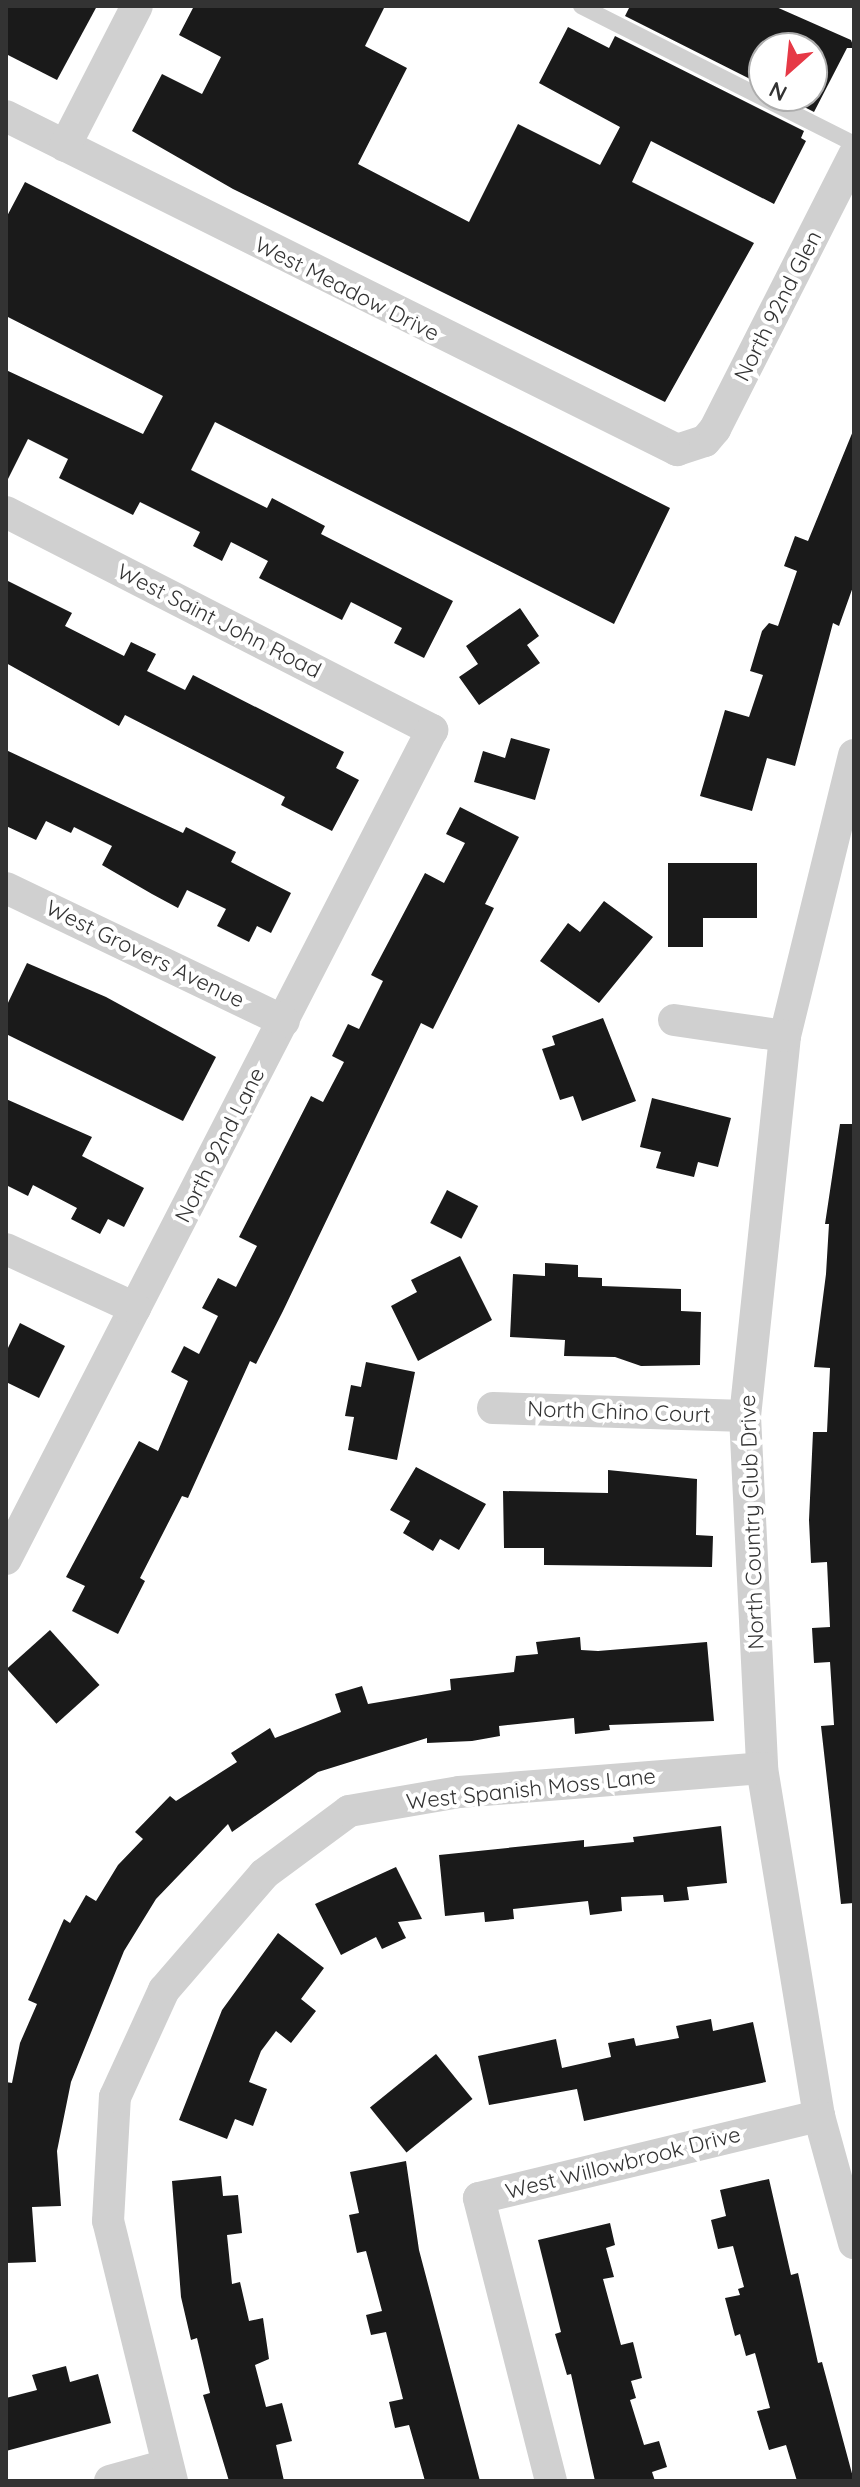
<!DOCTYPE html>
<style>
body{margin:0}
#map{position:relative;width:860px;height:2487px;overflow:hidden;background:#fff;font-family:Quicksand,sans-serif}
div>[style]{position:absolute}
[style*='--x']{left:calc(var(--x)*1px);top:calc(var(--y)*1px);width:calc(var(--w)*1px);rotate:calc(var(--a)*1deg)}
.building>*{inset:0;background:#1a1a1a;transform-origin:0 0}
.lane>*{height:16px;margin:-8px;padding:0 8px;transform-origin:8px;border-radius:8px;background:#d0d0d0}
.street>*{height:32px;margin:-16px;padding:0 16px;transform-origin:16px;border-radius:16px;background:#d0d0d0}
span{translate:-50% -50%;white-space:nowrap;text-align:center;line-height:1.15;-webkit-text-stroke:8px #fff;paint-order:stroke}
.street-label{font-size:22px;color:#333}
.frame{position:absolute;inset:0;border:8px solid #333;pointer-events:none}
.north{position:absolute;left:748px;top:32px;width:80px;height:80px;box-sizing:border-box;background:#fff;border:2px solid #adadad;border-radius:50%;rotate:207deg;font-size:22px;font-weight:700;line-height:32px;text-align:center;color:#333}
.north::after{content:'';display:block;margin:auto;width:28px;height:36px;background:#e63946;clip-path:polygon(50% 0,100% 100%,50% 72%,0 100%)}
</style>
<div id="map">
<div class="building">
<i style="clip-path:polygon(6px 6px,97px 6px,57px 80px,6px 54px)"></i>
<i style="clip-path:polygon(194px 6px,385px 6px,365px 46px,407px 68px,358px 164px,469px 222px,518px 124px,600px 165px,620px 127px,539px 83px,568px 27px,609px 48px,615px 36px,804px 131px,801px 138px,806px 141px,774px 204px,651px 141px,632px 182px,754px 243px,665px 402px,233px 189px,132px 131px,162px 74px,202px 94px,221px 57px,179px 35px)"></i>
<i style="clip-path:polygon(630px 6px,774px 6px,851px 40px,854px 48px,847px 48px,814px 112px,783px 96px,812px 96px,812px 48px,764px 48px,764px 86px,625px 16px)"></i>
<i style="clip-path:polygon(25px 182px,670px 508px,614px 624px,215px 422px,191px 470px,267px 508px,272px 498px,325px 526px,321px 534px,453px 601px,424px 658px,394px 643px,402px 628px,351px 602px,342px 620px,259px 578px,268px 561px,231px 542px,222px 561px,193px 546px,200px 532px,140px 502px,133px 515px,59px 478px,68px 459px,28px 439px,6px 483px,6px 370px,143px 434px,163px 396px,6px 316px,6px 218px)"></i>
<i style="clip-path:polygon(853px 431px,854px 584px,839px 626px,833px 623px,795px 766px,767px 758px,752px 811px,700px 796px,725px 710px,749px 717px,763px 675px,750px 671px,762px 631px,769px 623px,778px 626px,797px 571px,784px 566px,795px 536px,808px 541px)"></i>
<i style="clip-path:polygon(6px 580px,72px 613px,65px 626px,124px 656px,131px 642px,156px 654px,147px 671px,185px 690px,193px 675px,344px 752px,336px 768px,359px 780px,332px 831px,281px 805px,285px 797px,217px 762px,125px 715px,119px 726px,6px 663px)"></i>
<i style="clip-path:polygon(520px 608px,539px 636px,527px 645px,540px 663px,479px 705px,459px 677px,478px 664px,466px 646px)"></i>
<i style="clip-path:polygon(511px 738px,550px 749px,535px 800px,474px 782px,483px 751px,505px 758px)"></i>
<i style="clip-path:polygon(6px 750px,183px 833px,186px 827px,236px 852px,231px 862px,291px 893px,271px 933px,257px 926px,249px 942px,217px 926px,226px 909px,187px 890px,178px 908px,152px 894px,102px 865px,112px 846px,74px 827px,71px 833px,46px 821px,36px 840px,6px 826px)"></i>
<i style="clip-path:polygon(460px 807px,519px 837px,485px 904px,494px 908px,433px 1029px,421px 1023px,283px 1311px,256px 1364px,250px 1361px,188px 1498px,182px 1496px,140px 1578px,145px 1581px,118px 1634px,72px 1611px,85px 1586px,66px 1577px,139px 1441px,158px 1451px,188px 1381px,171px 1372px,184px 1346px,199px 1354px,218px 1316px,202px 1308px,218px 1278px,236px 1287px,257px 1246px,239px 1237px,311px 1096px,323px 1102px,344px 1062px,332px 1056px,348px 1024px,359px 1029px,383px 981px,371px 975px,425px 873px,444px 883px,465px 843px,446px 834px)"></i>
<i style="clip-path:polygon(668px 863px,757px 863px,757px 918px,703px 918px,703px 947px,668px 947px)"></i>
<i style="clip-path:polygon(604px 901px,653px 937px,599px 1003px,540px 961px,568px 923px,580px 932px)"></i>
<i style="clip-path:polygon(27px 963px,106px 997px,216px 1057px,183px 1121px,6px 1034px,6px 1007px)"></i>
<i style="clip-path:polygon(603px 1018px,636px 1101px,582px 1121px,573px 1096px,560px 1100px,542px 1049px,555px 1045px,552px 1036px)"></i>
<i style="clip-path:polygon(652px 1098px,731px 1118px,718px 1167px,698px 1162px,694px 1177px,656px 1168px,661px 1152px,640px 1147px)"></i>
<i style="clip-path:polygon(6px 1099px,92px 1137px,82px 1156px,144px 1188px,124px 1227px,108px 1219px,100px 1234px,71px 1219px,77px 1208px,33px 1185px,28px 1196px,6px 1185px)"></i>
<i style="clip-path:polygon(840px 1124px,854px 1124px,854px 1903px,841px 1904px,821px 1726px,834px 1725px,830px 1662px,814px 1663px,812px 1628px,830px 1627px,827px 1562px,811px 1563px,809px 1520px,813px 1432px,827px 1432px,830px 1368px,814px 1367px,826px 1274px,829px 1224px,825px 1224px)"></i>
<i style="left:447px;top:1190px;width:35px;height:37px;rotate:27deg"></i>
<i style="clip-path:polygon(460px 1256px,492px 1320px,418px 1361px,391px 1306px,417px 1292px,411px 1280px)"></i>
<i style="clip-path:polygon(545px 1263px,578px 1265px,578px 1277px,602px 1278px,602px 1286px,681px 1289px,681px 1311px,701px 1312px,700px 1365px,641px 1366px,615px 1357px,564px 1356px,565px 1340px,510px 1337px,513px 1274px,545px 1276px)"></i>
<i style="clip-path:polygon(20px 1323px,65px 1346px,39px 1398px,6px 1382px,6px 1352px)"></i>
<i style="clip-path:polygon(366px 1362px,415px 1372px,397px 1460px,348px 1450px,354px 1417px,345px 1416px,351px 1385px,361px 1387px)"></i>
<i style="clip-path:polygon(416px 1467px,486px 1504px,459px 1550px,440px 1539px,433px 1551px,403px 1533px,410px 1521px,390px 1510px)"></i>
<i style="clip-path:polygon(608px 1470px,697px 1479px,696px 1535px,713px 1536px,712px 1567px,544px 1565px,544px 1548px,504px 1548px,503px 1491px,608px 1493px)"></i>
<i style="left:50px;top:1630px;width:74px;height:58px;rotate:48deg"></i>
<i style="clip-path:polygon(580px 1637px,581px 1650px,598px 1651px,707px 1642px,714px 1721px,609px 1725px,610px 1730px,575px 1734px,574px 1718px,499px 1726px,500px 1736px,472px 1741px,427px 1743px,427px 1738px,318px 1772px,232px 1832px,228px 1824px,156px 1899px,124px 1951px,71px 2082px,57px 2151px,61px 2206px,32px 2207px,36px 2262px,6px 2263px,6px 2082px,12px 2083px,20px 2043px,37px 2004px,28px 2000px,64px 1919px,70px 1923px,86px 1895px,96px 1901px,118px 1865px,143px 1839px,135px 1832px,170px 1796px,176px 1801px,237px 1762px,231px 1753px,270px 1728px,275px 1738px,341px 1712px,335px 1694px,362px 1686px,368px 1704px,451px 1690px,450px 1679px,514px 1672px,516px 1656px,538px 1654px,536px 1642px)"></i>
<i style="clip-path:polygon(721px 1826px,727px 1883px,687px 1887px,689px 1900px,664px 1902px,663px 1895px,621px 1897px,622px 1911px,590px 1915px,588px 1901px,513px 1909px,514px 1919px,485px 1922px,484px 1912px,445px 1916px,439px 1855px,584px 1840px,584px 1847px,634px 1842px,633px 1837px)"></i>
<i style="clip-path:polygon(396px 1867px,422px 1919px,398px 1922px,406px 1938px,382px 1949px,376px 1937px,341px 1955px,315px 1904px)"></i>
<i style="clip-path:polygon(278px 1933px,324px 1968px,301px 1999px,316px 2011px,291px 2043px,276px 2031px,261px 2051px,249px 2082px,267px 2089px,253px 2126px,235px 2119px,227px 2139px,179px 2120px,222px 2010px)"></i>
<i style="clip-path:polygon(711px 2019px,713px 2031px,753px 2022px,766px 2082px,584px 2121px,577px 2089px,489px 2105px,478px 2056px,556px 2039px,562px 2068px,611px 2057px,608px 2043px,634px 2038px,636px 2046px,679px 2038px,676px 2026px)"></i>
<i style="left:436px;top:2054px;width:58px;height:85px;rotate:51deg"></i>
<i style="clip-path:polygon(406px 2161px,419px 2250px,480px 2481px,425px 2481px,409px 2425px,395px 2428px,389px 2402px,403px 2399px,386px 2332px,371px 2335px,366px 2315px,382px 2311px,366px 2251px,357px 2253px,349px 2215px,359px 2213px,350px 2172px)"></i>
<i style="clip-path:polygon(221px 2176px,223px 2196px,238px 2195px,242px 2233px,227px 2235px,232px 2284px,240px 2282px,249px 2321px,263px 2318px,269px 2359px,255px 2365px,266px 2407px,282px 2403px,292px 2441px,276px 2445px,284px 2481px,229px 2481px,203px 2395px,210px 2393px,197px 2338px,191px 2340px,181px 2297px,172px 2181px)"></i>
<i style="clip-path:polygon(769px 2179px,791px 2275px,798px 2273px,818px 2363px,822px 2362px,854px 2481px,797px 2481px,786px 2445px,769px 2450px,757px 2411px,770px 2408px,755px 2353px,746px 2356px,740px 2334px,735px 2336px,725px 2298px,740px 2295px,738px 2289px,744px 2287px,733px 2246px,718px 2249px,711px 2220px,726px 2216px,720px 2190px)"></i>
<i style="clip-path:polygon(610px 2223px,615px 2245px,606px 2248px,614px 2277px,603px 2279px,621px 2345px,633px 2342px,642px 2378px,631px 2381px,636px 2398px,630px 2400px,644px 2445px,659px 2441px,667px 2467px,652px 2472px,655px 2481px,595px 2481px,571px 2374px,567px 2375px,555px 2334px,561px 2332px,538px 2240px)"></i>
<i style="clip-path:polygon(66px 2366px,70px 2382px,98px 2374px,111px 2423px,6px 2451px,6px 2398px,37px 2390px,32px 2375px)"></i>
</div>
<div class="lane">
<i style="--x:581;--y:6;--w:306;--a:26.8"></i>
</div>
<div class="street">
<i style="--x:6;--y:116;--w:750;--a:26.46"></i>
<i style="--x:677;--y:450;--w:29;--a:-18"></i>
<i style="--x:705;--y:441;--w:16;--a:-50"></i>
<i style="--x:715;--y:429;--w:307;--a:-63.1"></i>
<i style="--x:65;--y:146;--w:157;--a:-62.8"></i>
<i style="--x:6;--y:512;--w:479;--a:27.1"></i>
<i style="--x:432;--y:730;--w:932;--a:117.2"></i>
<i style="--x:854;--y:755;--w:289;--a:103.8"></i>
<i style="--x:785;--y:1036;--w:382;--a:96"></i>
<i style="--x:745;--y:1416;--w:352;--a:87.2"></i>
<i style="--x:762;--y:1768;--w:353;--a:80.7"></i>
<i style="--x:819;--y:2116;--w:132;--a:74.6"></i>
<i style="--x:6;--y:888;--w:308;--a:25.6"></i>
<i style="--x:674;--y:1020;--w:112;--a:8.2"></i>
<i style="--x:6;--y:1249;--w:142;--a:24.6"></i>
<i style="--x:493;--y:1408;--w:252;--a:1.8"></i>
<i style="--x:110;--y:2481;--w:59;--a:-15.7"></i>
<i style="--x:172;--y:2481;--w:268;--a:-103.8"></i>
<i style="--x:108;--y:2221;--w:124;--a:-86.8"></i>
<i style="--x:115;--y:2097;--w:118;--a:-65.4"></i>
<i style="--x:164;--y:1990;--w:153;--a:-49.2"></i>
<i style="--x:264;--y:1874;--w:106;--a:-36.5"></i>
<i style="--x:349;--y:1811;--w:112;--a:-9.8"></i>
<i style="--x:459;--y:1792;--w:304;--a:-4.5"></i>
<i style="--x:551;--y:2481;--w:292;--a:-104.3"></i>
<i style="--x:479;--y:2198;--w:350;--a:-13.6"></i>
</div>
<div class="street-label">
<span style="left:347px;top:289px;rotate:27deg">West Meadow Drive</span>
<span style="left:778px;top:306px;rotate:-63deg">North 92nd Glen</span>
<span style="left:219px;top:621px;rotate:27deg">West Saint John Road</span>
<span style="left:145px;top:954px;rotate:26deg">West Grovers Avenue</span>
<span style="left:220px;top:1145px;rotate:-63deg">North 92nd Lane</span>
<span style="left:619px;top:1412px;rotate:2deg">North Chino Court</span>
<span style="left:752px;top:1522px;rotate:-92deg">North Country Club Drive</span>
<span style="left:531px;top:1789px;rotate:-6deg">West Spanish Moss Lane</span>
<span style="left:623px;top:2163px;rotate:-14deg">West Willowbrook Drive</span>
</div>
<div class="frame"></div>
<div class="north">N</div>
</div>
